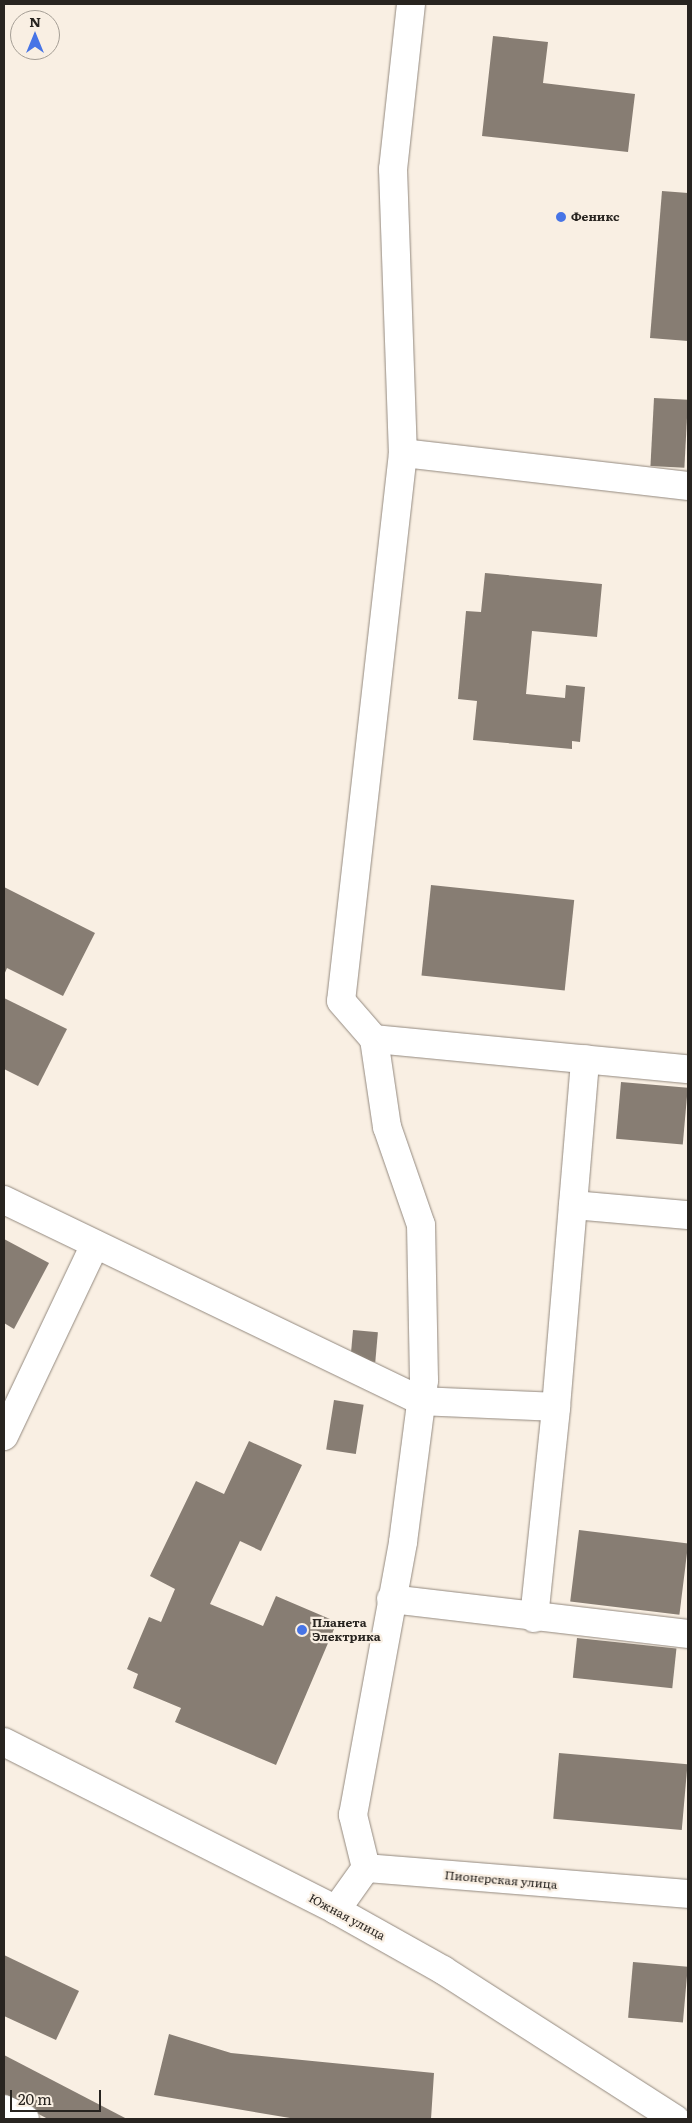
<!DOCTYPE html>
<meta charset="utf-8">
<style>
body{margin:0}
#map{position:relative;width:692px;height:2123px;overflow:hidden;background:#f9efe3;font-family:Literata,serif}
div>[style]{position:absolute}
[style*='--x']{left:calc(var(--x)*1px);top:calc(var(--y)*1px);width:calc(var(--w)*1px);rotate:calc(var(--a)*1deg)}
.building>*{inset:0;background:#877d73;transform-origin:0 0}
.roads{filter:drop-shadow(0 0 1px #93897f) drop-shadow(0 0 1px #93897f)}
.minor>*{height:28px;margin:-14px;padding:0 14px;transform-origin:14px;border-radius:14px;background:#fff}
.major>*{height:28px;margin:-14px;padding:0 14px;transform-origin:14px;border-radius:14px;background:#fff}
.dots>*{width:14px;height:14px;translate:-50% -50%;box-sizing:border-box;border:2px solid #f9efe3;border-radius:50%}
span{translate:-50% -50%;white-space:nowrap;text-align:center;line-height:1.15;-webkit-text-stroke:4.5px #f9efe3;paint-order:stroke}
.poi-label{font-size:12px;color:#282420;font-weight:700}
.left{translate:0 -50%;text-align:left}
.street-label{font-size:12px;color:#282420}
.frame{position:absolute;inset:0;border:5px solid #282420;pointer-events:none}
.north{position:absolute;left:10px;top:10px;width:50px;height:50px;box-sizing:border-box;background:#f9efe3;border:1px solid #a59e95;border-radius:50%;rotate:0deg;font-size:14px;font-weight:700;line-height:20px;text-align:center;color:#282420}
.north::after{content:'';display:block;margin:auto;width:18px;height:22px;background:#4774e6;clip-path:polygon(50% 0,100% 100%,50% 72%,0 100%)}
.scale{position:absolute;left:10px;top:2090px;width:91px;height:22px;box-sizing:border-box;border:2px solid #282420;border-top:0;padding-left:6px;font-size:15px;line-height:18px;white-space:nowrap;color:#282420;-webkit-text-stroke:4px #f9efe3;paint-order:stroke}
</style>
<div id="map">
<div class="building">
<i style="clip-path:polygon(493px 36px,548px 42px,543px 83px,635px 94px,628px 152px,482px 136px)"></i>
<i style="clip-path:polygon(662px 191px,688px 193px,688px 341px,650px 338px)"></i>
<i style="left:654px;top:398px;width:34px;height:68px;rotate:3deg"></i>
<i style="clip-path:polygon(485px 573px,602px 584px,597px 637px,532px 631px,526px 694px,565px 698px,566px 685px,585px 687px,580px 742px,572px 741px,572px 749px,473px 740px,477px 701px,458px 699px,466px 611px,481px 612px)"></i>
<i style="left:431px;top:885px;width:144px;height:91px;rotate:6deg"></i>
<i style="clip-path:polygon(4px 887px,95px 933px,63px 996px,7px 968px,4px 975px)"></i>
<i style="clip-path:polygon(4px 998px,67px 1029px,38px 1086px,4px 1069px)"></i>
<i style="left:621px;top:1082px;width:67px;height:57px;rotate:5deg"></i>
<i style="clip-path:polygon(4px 1239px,49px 1263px,14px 1329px,4px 1323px)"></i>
<i style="left:353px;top:1330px;width:25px;height:30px;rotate:5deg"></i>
<i style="left:334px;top:1400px;width:30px;height:50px;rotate:9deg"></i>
<i style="clip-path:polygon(249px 1441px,302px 1465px,261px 1551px,240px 1541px,210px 1604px,263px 1626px,276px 1596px,337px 1622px,276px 1765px,175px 1722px,181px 1708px,133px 1688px,138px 1674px,127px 1669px,149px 1617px,161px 1622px,175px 1589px,150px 1576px,196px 1481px,224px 1494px)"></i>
<i style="left:579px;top:1530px;width:110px;height:72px;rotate:7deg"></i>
<i style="left:577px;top:1638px;width:100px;height:40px;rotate:6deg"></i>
<i style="left:559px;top:1753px;width:129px;height:66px;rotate:5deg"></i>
<i style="clip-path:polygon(4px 1955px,79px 1991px,56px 2040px,4px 2016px)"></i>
<i style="left:633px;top:1962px;width:55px;height:56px;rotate:5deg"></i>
<i style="clip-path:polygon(169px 2034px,231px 2053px,434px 2073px,431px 2119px,296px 2119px,154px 2095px)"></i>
<i style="clip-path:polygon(4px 2055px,127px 2119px,48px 2119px,4px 2096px)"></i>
</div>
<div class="roads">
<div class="minor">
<i style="--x:411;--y:4;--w:166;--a:96.2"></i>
<i style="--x:393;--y:169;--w:284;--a:88"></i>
<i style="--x:403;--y:453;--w:551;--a:96.45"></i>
<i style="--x:341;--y:1001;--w:50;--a:49"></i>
<i style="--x:374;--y:1039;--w:315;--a:5.5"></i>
<i style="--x:403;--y:453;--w:287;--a:6.6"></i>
<i style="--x:4;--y:1200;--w:463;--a:25.7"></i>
<i style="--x:421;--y:1401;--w:135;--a:2.5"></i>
<i style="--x:573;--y:1205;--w:115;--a:5"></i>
<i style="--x:4;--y:1436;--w:212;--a:-64.6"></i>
<i style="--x:391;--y:1599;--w:299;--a:6.7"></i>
<i style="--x:534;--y:1618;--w:212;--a:-84"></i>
<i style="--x:556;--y:1407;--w:349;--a:-85.2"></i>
<i style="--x:366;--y:1868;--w:55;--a:-103.8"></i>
<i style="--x:353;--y:1815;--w:278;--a:-79.6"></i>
<i style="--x:403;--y:1542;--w:163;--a:-82.6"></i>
<i style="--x:424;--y:1380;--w:155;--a:-91.1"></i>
<i style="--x:421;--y:1225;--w:104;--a:-109.1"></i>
<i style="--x:387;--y:1127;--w:89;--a:-98.4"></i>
<i style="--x:336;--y:1910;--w:52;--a:-54.5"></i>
<i style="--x:366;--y:1868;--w:323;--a:4.6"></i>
<i style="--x:4;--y:2109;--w:23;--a:25"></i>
</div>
<div class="major">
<i style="--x:4;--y:1742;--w:372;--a:26.8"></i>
<i style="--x:336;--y:1910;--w:123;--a:29.3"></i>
<i style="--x:443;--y:1970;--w:276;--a:32.7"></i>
</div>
</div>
<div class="dots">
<i style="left:561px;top:217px;background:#4774e6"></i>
<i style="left:302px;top:1630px;background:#4774e6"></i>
</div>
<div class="poi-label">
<span class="left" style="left:571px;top:217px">Феникс</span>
<span class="left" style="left:312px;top:1630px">Планета<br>Электрика</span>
</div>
<div class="street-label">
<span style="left:501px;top:1880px;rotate:5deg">Пионерская улица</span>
<span style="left:347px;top:1917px;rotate:28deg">Южная улица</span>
</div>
<div class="frame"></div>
<div class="north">N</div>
<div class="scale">20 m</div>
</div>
